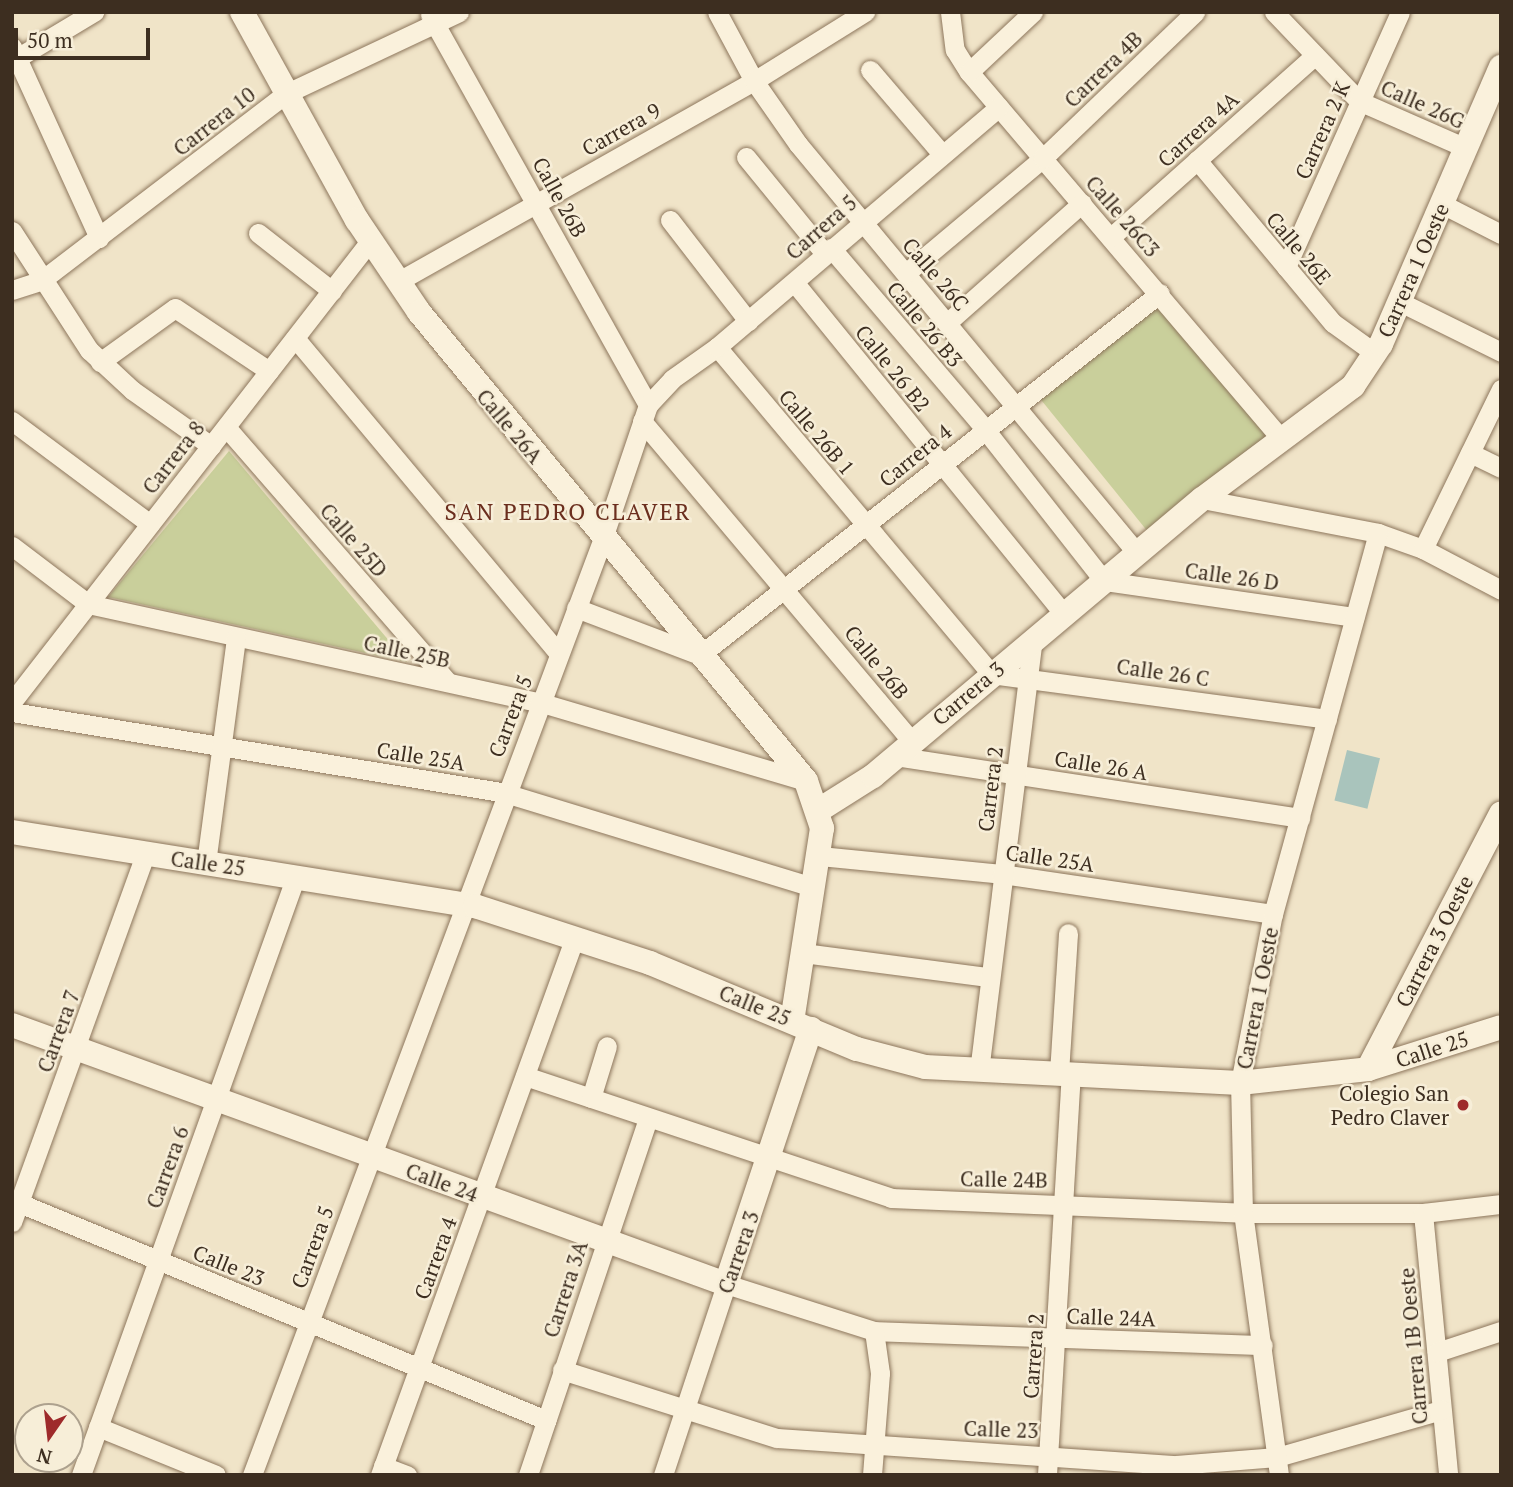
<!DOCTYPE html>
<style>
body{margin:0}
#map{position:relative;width:1513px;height:1487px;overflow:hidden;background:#f0e4c8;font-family:"PT Serif",serif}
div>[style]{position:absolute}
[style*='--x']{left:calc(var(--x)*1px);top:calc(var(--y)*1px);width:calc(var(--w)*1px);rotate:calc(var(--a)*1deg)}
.green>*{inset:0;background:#c9cf9b;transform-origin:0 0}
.water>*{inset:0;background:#a9c4bc;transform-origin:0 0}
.roads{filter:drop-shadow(0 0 2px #8d765c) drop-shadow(0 0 2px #8d765c)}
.minor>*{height:19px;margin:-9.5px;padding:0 9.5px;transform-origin:9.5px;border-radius:9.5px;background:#faf1dc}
.tertiary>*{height:24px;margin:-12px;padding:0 12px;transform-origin:12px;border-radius:12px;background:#faf1dc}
.dots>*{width:19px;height:19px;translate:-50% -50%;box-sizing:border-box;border:4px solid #f7eed8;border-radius:50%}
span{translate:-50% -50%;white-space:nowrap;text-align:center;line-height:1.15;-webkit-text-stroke:5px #f7eed8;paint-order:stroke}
.street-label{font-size:21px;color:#3d2e20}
.poi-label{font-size:21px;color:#3d2e20}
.right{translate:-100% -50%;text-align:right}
.neighbourhood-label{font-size:23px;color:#6b2e1e;letter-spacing:2px}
.frame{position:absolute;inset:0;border:14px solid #3d2e20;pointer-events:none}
.north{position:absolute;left:14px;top:1403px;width:70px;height:70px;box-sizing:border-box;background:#f7eed8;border:2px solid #ada18e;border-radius:50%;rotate:194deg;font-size:19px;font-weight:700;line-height:28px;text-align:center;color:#3d2e20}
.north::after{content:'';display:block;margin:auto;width:24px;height:32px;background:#9e2a2b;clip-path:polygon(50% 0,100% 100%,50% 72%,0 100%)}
.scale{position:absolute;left:14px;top:28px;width:136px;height:32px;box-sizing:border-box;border:4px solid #3d2e20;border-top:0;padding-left:9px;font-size:21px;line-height:24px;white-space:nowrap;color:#3d2e20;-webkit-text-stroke:5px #f7eed8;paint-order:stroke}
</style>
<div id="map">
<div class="green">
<i style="left:1161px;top:300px;width:174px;height:156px;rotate:51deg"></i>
<i style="clip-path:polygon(229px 451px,407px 662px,108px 597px)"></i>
</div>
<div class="water">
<i style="left:1347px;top:750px;width:34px;height:52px;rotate:14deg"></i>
</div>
<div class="roads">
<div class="minor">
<i style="--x:717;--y:12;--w:78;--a:61.8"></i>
<i style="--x:754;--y:81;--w:77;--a:55.1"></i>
<i style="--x:798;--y:144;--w:531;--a:50.35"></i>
<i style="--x:950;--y:12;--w:38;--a:83"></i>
<i style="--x:955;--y:50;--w:26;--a:58"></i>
<i style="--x:969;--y:72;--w:483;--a:49.6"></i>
<i style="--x:1274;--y:12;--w:123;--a:46.3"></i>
<i style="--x:1359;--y:101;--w:117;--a:23.7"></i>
<i style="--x:430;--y:15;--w:447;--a:60.8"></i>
<i style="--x:12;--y:47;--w:210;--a:65.5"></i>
<i style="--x:12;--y:61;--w:96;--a:-30.9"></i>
<i style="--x:870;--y:70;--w:111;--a:49.4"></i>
<i style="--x:969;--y:72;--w:88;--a:-43.2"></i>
<i style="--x:746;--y:157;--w:125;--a:50.8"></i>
<i style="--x:1197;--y:160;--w:212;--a:50.2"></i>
<i style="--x:1333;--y:323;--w:53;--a:35.8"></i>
<i style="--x:1442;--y:204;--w:66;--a:27"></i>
<i style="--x:670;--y:220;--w:128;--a:52.3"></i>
<i style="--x:12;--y:231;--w:142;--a:57.1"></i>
<i style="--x:89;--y:350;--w:59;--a:42.9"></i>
<i style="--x:132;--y:390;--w:97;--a:35.3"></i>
<i style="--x:258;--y:233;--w:94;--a:38.1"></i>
<i style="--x:1111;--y:237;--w:273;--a:-41.7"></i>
<i style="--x:831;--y:248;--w:236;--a:49.6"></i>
<i style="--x:984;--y:428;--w:194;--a:51.9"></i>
<i style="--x:1104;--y:581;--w:253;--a:8.2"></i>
<i style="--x:1286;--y:267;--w:279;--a:-65.9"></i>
<i style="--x:906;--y:273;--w:179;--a:-40"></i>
<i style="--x:1043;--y:158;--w:211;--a:-43.8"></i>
<i style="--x:397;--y:282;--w:410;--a:-29.4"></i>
<i style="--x:754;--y:81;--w:131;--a:-31.9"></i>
<i style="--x:794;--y:282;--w:427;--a:50.9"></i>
<i style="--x:12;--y:290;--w:32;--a:-18"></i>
<i style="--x:42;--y:280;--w:308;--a:-37.4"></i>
<i style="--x:287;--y:93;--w:190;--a:-25.2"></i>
<i style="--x:1400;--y:302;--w:113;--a:26.3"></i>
<i style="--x:948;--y:322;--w:179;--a:-41.6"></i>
<i style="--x:295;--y:338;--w:410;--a:50.1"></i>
<i style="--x:717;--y:347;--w:427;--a:50"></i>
<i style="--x:991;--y:674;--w:339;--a:7.6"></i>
<i style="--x:100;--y:362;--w:92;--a:-35.8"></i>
<i style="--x:175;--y:308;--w:113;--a:33.8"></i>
<i style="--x:12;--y:421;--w:172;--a:36.7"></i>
<i style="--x:642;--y:421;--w:419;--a:49.9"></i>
<i style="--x:226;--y:427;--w:338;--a:49"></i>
<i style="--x:1470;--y:453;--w:34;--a:26"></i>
<i style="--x:1202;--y:499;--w:179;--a:10.9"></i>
<i style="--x:1378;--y:533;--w:48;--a:19.6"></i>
<i style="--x:1423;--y:549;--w:88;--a:27.7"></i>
<i style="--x:12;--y:546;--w:96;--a:37.3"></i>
<i style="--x:88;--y:604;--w:462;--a:12.3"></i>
<i style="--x:539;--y:702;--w:278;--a:16.5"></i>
<i style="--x:1423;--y:549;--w:178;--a:-64"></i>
<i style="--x:576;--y:608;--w:133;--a:20.8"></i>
<i style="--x:700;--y:655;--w:585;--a:-38.2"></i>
<i style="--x:12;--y:702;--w:584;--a:-52.17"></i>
<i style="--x:12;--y:712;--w:500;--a:9.3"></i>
<i style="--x:505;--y:793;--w:322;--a:17"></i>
<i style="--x:895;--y:756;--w:410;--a:8.7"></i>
<i style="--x:819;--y:856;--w:184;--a:5.6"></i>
<i style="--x:1002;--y:874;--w:274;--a:8.4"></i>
<i style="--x:206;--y:863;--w:227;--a:-82.4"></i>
<i style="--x:803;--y:953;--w:187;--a:7.4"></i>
<i style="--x:979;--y:1071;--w:435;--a:-82.9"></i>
<i style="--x:1059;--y:1073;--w:140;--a:-86.3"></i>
<i style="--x:525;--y:1076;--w:386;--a:18.4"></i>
<i style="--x:891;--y:1198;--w:352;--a:2.4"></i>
<i style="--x:1243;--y:1213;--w:180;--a:0"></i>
<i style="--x:1423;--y:1213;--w:79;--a:-6.6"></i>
<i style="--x:591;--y:1098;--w:54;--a:-72.9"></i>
<i style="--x:12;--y:1200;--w:578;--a:22.39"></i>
<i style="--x:1423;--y:1213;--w:263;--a:84.5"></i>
<i style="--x:12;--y:1222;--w:391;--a:-70.1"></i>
<i style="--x:1437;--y:1352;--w:67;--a:-18.2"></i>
<i style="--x:562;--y:1370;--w:225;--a:17.6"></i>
<i style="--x:777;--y:1438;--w:400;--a:3.9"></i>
<i style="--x:1176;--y:1465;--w:101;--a:-4.5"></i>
<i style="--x:1277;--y:1457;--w:171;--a:-16"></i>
<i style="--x:98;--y:1427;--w:127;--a:22.1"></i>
<i style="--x:383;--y:1466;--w:26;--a:21"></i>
<i style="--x:81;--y:1475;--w:636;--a:-70.26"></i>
<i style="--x:252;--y:1475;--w:1001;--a:-69.46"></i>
<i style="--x:603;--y:538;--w:140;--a:-71.3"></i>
<i style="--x:648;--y:405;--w:35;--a:-47"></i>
<i style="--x:672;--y:379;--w:55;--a:-35.4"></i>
<i style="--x:717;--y:347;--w:370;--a:-40.4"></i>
<i style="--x:380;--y:1475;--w:572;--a:-70.08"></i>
<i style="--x:528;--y:1475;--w:377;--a:-71.4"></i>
<i style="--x:663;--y:1475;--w:201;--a:-71.7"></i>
<i style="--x:726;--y:1284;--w:155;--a:17.6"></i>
<i style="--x:874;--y:1331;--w:389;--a:2.1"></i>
<i style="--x:872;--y:1475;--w:102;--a:-85.5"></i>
<i style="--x:880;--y:1373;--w:42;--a:-98.1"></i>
<i style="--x:1047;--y:1475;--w:403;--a:-86.6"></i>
<i style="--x:1279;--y:1475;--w:264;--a:-97.8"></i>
<i style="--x:1243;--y:1213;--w:130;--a:-91.3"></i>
<i style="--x:1240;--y:1083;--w:172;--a:-79"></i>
<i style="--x:1273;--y:914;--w:395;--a:-74.6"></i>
</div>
<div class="tertiary">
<i style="--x:242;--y:12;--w:238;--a:61.1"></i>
<i style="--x:357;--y:220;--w:111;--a:56"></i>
<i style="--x:419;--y:312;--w:608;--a:50.47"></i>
<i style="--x:806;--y:781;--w:50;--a:71.2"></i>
<i style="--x:822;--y:828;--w:195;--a:98.8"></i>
<i style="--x:819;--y:810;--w:64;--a:-32.2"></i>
<i style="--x:873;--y:776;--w:430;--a:-40.1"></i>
<i style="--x:1202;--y:499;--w:189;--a:-36.8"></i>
<i style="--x:1353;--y:386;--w:50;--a:-56.3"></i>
<i style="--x:1381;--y:344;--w:302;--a:-66.6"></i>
<i style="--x:12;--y:832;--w:469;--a:9.1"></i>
<i style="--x:475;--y:906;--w:184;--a:18"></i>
<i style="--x:650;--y:963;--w:224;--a:22.6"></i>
<i style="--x:857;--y:1049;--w:70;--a:14.8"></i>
<i style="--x:925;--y:1067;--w:315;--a:2.9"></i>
<i style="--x:1240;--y:1083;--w:129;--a:-6.2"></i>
<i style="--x:1368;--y:1069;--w:139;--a:-17.5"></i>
<i style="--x:12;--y:1025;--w:760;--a:19.94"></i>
<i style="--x:726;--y:1284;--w:269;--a:-71.6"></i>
<i style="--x:1368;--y:1069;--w:288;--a:-62.5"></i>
</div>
</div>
<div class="dots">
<i style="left:1463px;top:1105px;background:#9e2a2b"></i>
</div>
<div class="street-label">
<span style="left:1103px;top:69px;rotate:-44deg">Carrera 4B</span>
<span style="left:1423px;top:104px;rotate:24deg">Calle 26G</span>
<span style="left:214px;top:121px;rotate:-38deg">Carrera 10</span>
<span style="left:621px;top:129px;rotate:-29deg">Carrera 9</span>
<span style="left:1198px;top:129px;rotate:-42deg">Carrera 4A</span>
<span style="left:1322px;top:130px;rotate:-66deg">Carrera 2 K</span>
<span style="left:560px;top:197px;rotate:61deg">Calle 26B</span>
<span style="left:1123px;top:216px;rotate:49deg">Calle 26C3</span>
<span style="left:821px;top:227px;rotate:-41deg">Carrera 5</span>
<span style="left:1299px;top:248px;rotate:50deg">Calle 26E</span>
<span style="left:1413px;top:270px;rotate:-66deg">Carrera 1 Oeste</span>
<span style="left:936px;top:274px;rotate:49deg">Calle 26C</span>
<span style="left:925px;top:324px;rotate:50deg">Calle 26 B3</span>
<span style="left:893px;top:368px;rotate:51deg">Calle 26 B2</span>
<span style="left:510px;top:426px;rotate:50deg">Calle 26A</span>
<span style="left:817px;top:432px;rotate:50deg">Calle 26B 1</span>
<span style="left:915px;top:455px;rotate:-39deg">Carrera 4</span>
<span style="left:173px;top:457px;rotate:-52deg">Carrera 8</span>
<span style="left:354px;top:540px;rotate:49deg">Calle 25D</span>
<span style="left:1232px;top:576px;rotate:8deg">Calle 26 D</span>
<span style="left:407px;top:651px;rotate:12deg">Calle 25B</span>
<span style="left:877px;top:662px;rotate:51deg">Calle 26B</span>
<span style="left:1163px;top:672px;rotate:8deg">Calle 26 C</span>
<span style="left:968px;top:693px;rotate:-40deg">Carrera 3</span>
<span style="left:510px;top:716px;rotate:-69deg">Carrera 5</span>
<span style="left:421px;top:756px;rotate:9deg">Calle 25A</span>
<span style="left:1101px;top:765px;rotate:9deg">Calle 26 A</span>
<span style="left:990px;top:789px;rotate:-83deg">Carrera 2</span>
<span style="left:1050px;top:858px;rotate:8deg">Calle 25A</span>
<span style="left:208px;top:863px;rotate:8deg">Calle 25</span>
<span style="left:1434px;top:941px;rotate:-63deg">Carrera 3 Oeste</span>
<span style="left:1257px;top:998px;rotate:-79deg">Carrera 1 Oeste</span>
<span style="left:755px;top:1005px;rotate:22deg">Calle 25</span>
<span style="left:58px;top:1031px;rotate:-70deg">Carrera 7</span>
<span style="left:1432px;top:1049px;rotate:-18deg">Calle 25</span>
<span style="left:167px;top:1167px;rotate:-70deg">Carrera 6</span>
<span style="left:1004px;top:1179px;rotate:1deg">Calle 24B</span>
<span style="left:442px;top:1182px;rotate:20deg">Calle 24</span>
<span style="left:312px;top:1247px;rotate:-70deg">Carrera 5</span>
<span style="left:738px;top:1252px;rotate:-71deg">Carrera 3</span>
<span style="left:435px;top:1258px;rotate:-70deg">Carrera 4</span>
<span style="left:229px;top:1265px;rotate:22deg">Calle 23</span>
<span style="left:565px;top:1289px;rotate:-72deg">Carrera 3A</span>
<span style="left:1111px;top:1317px;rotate:2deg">Calle 24A</span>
<span style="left:1413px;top:1346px;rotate:-95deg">Carrera 1B Oeste</span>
<span style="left:1033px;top:1356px;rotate:-86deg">Carrera 2</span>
<span style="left:1001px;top:1429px;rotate:2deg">Calle 23</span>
</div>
<div class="poi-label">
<span class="right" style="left:1449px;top:1105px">Colegio San<br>Pedro Claver</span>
</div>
<div class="neighbourhood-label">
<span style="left:568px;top:512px">SAN PEDRO CLAVER</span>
</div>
<div class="frame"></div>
<div class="north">N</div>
<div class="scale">50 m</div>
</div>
